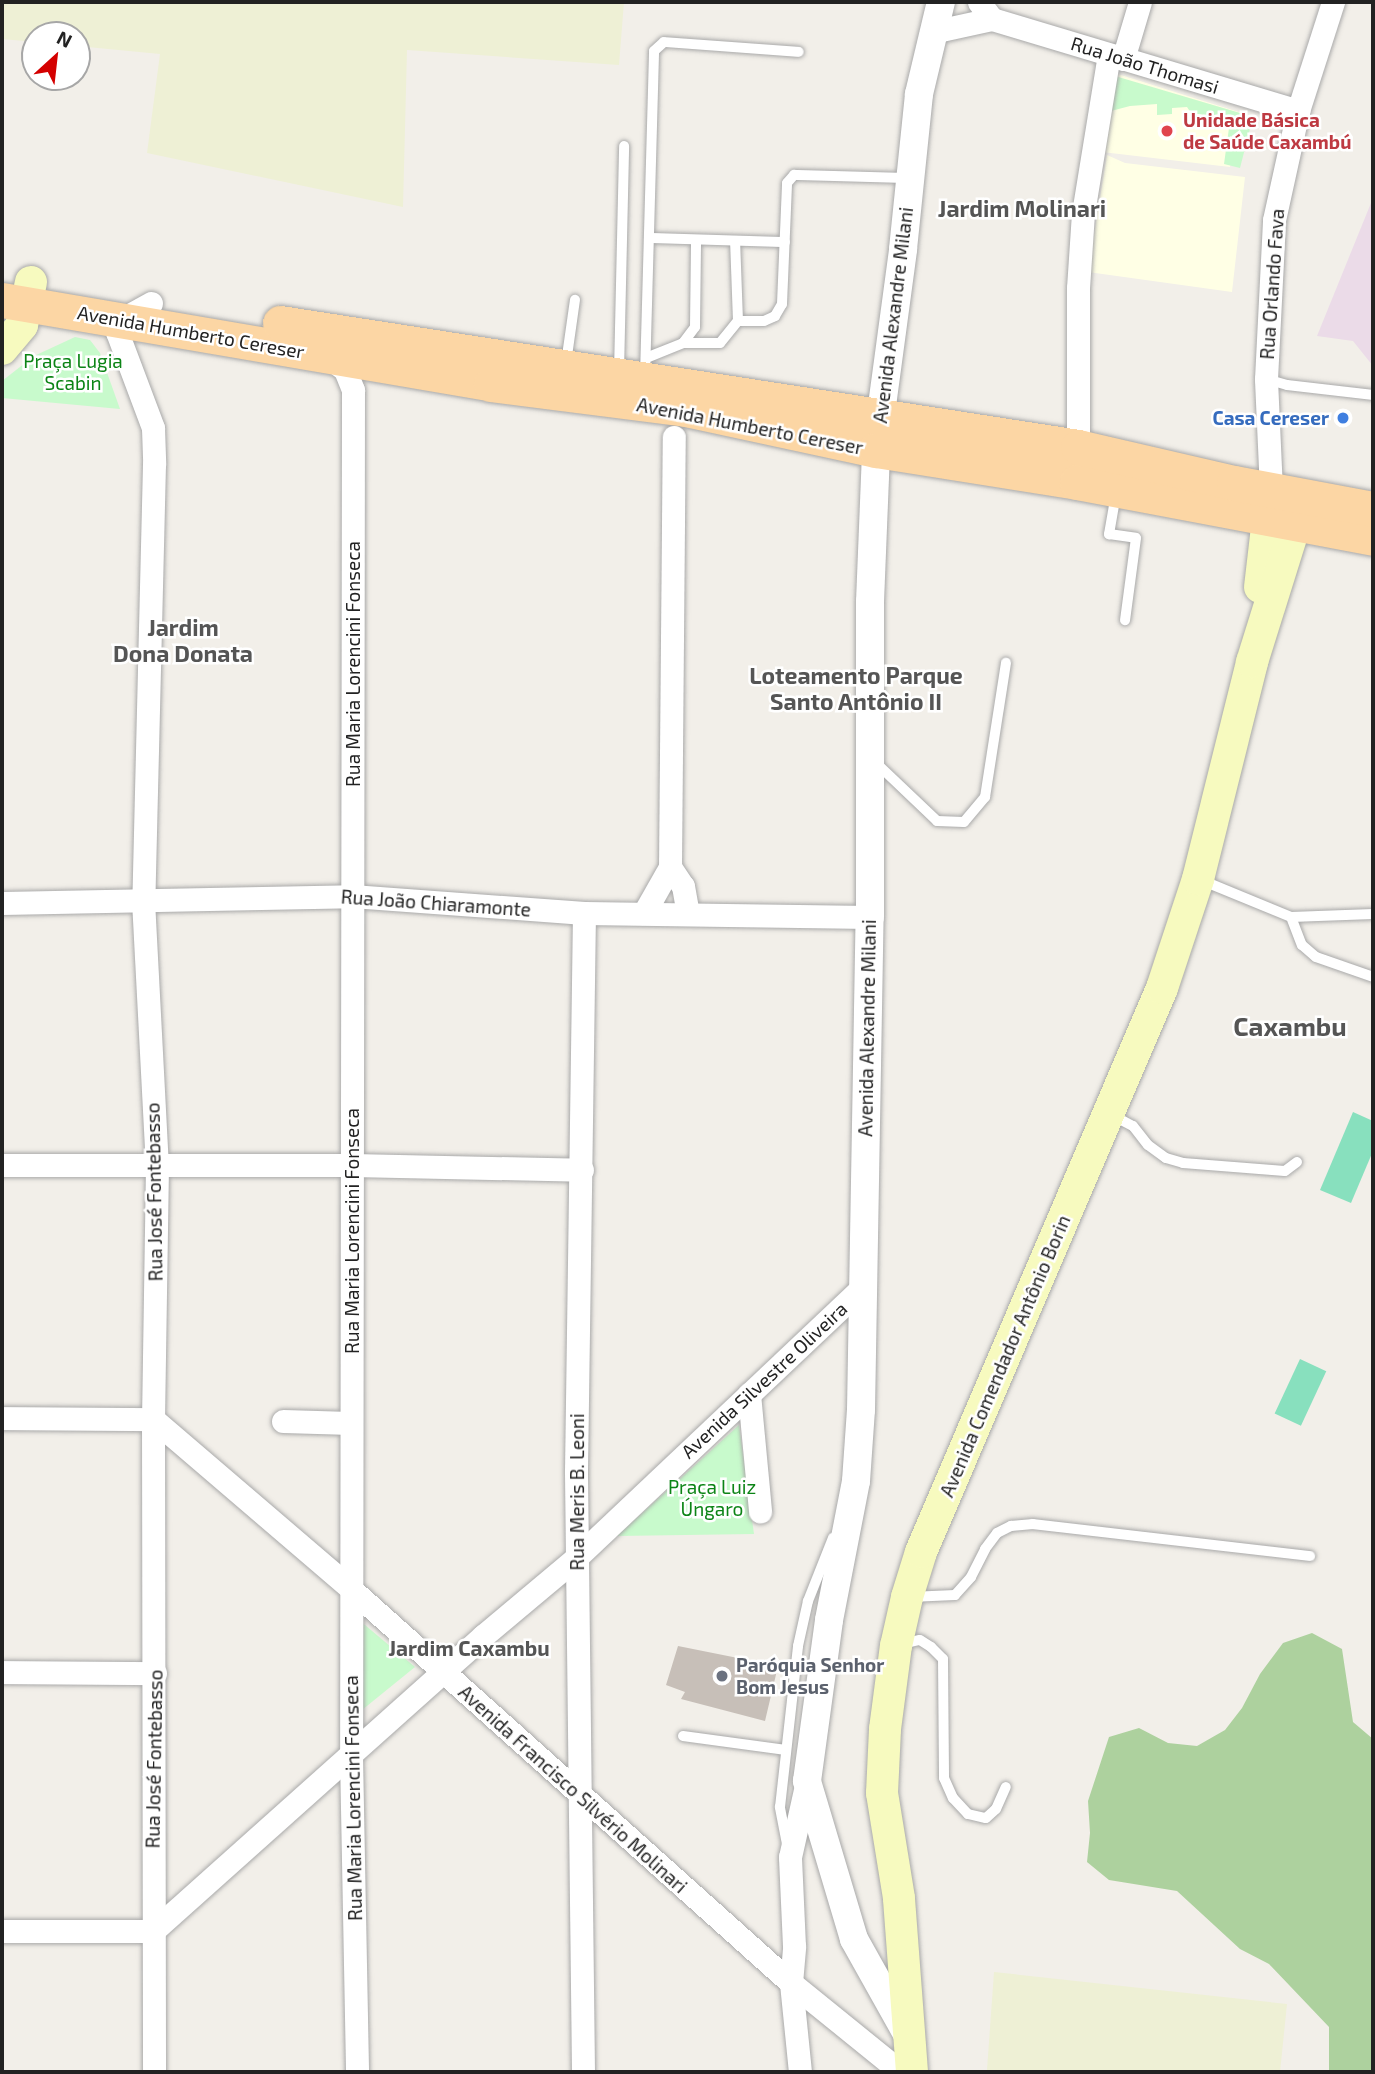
<!DOCTYPE html>
<meta charset="utf-8">
<style>
body{margin:0}
#map{position:relative;width:1375px;height:2074px;overflow:hidden;background:#f2efe9;font-family:"Exo 2",sans-serif}
div>[style]{position:absolute}
[style*='--x']{left:calc(var(--x)*1px);top:calc(var(--y)*1px);width:calc(var(--w)*1px);rotate:calc(var(--a)*1deg)}
.industrial>*{inset:0;background:#ebdbe8}
.education>*{inset:0;background:#ffffe5}
.farmland>*{inset:0;background:#eef0d5}
.forest>*{inset:0;background:#add19e}
.park>*{inset:0;background:#c8facc}
.pitch>*{inset:0;background:#88e0be;transform-origin:0 0}
.building>*{inset:0;background:#c7bfb8}
.roads{filter:drop-shadow(0 0 2px #a9a9a9) drop-shadow(0 0 2px #a9a9a9)}
.service>*{height:10px;margin:-5px;padding:0 5px;transform-origin:5px;border-radius:5px;background:#fff}
.minor>*{height:23px;margin:-11.5px;padding:0 11.5px;transform-origin:11.5px;border-radius:11.5px;background:#fff}
.tertiary>*{height:28px;margin:-14px;padding:0 14px;transform-origin:14px;border-radius:14px;background:#fff}
.secondary>*{height:32px;margin:-16px;padding:0 16px;transform-origin:16px;border-radius:16px;background:#f7fabf}
.primary>*{height:35px;margin:-17.5px;padding:0 17.5px;transform-origin:17.5px;border-radius:17.5px;background:#fcd6a4}
.dots>*{width:19px;height:19px;translate:-50% -50%;box-sizing:border-box;border:4px solid #fff;border-radius:50%}
span{translate:-50% -50%;white-space:nowrap;text-align:center;line-height:1.15;-webkit-text-stroke:5px #fff;paint-order:stroke}
.street-label{font-size:19px;color:#222}
.health-label{font-size:19px;color:#be3a42;font-weight:700}
.left{translate:0 -50%;text-align:left}
.park-label{font-size:19px;color:#0c8416}
.shop-label{font-size:19px;color:#366cbe;font-weight:700}
.right{translate:-100% -50%;text-align:right}
.worship-label{font-size:19px;color:#5b616d;font-weight:700}
.neighbourhood-label{font-size:21px;color:#555;font-weight:700}
.quarter-label{font-size:23px;color:#555;font-weight:700}
.district-label{font-size:26px;color:#555;font-weight:700}
.frame{position:absolute;inset:0;border:4px solid #222;pointer-events:none}
.north{position:absolute;left:21px;top:21px;width:70px;height:70px;box-sizing:border-box;background:#fff;border:2px solid #a7a7a7;border-radius:50%;rotate:27deg;font-size:19px;font-weight:700;line-height:28px;text-align:center;color:#222}
.north::after{content:'';display:block;margin:auto;width:24px;height:32px;background:#d40000;clip-path:polygon(50% 0,100% 100%,50% 72%,0 100%)}
</style>
<div id="map">
<div class="industrial">
<i style="clip-path:polygon(1373px 198px,1373px 366px,1353px 341px,1317px 336px)"></i>
</div>
<div class="education">
<i style="clip-path:polygon(1105px 70px,1242px 113px,1230px 167px,1102px 152px)"></i>
<i style="clip-path:polygon(1107px 155px,1125px 163px,1245px 177px,1232px 292px,1088px 272px)"></i>
</div>
<div class="farmland">
<i style="clip-path:polygon(2px 2px,624px 2px,619px 65px,407px 50px,403px 207px,147px 153px,160px 54px,77px 46px,77px 35px,35px 35px,35px 42px,2px 39px)"></i>
<i style="clip-path:polygon(994px 1972px,1287px 2004px,1280px 2072px,987px 2070px)"></i>
</div>
<div class="forest">
<i style="clip-path:polygon(1312px 1633px,1342px 1649px,1353px 1722px,1373px 1739px,1373px 2072px,1329px 2072px,1329px 2027px,1269px 1964px,1240px 1949px,1177px 1891px,1109px 1880px,1087px 1862px,1090px 1833px,1088px 1801px,1109px 1737px,1139px 1728px,1168px 1743px,1197px 1746px,1225px 1730px,1242px 1708px,1260px 1674px,1283px 1643px)"></i>
</div>
<div class="park">
<i style="clip-path:polygon(1115px 76px,1240px 113px,1251px 125px,1240px 168px,1224px 164px,1229px 128px,1203px 125px,1204px 115px,1191px 113px,1187px 107px,1172px 108px,1172px 114px,1157px 115px,1157px 104px,1130px 106px,1111px 111px)"></i>
<i style="clip-path:polygon(75px 337px,90px 340px,100px 353px,120px 409px,2px 398px,2px 381px,34px 356px)"></i>
<i style="clip-path:polygon(739px 1425px,754px 1534px,617px 1536px)"></i>
<i style="clip-path:polygon(359px 1620px,415px 1667px,362px 1710px)"></i>
</div>
<div class="pitch">
<i style="clip-path:polygon(1353px 1112px,1373px 1121px,1373px 1151px,1351px 1203px,1320px 1190px)"></i>
<i style="left:1300px;top:1359px;width:29px;height:60px;rotate:25deg"></i>
</div>
<div class="building">
<i style="clip-path:polygon(678px 1646px,778px 1666px,765px 1721px,681px 1699px,685px 1692px,666px 1685px)"></i>
</div>
<div class="roads">
<div class="service">
<i style="--x:649;--y:238;--w:136;--a:1.7"></i>
<i style="--x:738;--y:321;--w:26;--a:0"></i>
<i style="--x:764;--y:321;--w:12;--a:-24"></i>
<i style="--x:775;--y:316;--w:14;--a:-60"></i>
<i style="--x:782;--y:304;--w:121;--a:-87.6"></i>
<i style="--x:787;--y:183;--w:11;--a:-49"></i>
<i style="--x:794;--y:175;--w:116;--a:1.5"></i>
<i style="--x:683;--y:343;--w:37;--a:0"></i>
<i style="--x:720;--y:343;--w:28;--a:-51"></i>
<i style="--x:738;--y:321;--w:80;--a:-92.1"></i>
<i style="--x:646;--y:358;--w:40;--a:-22"></i>
<i style="--x:683;--y:343;--w:20;--a:-53"></i>
<i style="--x:695;--y:327;--w:86;--a:-89.3"></i>
<i style="--x:566;--y:363;--w:64;--a:-81.9"></i>
<i style="--x:619;--y:372;--w:226;--a:-88.7"></i>
<i style="--x:645;--y:376;--w:325;--a:-88.4"></i>
<i style="--x:654;--y:51;--w:13;--a:-42"></i>
<i style="--x:664;--y:42;--w:135;--a:4.2"></i>
<i style="--x:1266;--y:379;--w:22;--a:16"></i>
<i style="--x:1287;--y:385;--w:87;--a:6.6"></i>
<i style="--x:1116;--y:494;--w:41;--a:99.9"></i>
<i style="--x:1109;--y:534;--w:27;--a:8"></i>
<i style="--x:1136;--y:538;--w:83;--a:97.6"></i>
<i style="--x:873;--y:760;--w:88;--a:43.6"></i>
<i style="--x:937;--y:821;--w:27;--a:2"></i>
<i style="--x:964;--y:822;--w:33;--a:-50"></i>
<i style="--x:985;--y:797;--w:136;--a:-81.1"></i>
<i style="--x:1201;--y:880;--w:97;--a:22.3"></i>
<i style="--x:1291;--y:917;--w:82;--a:-2.1"></i>
<i style="--x:1291;--y:917;--w:30;--a:69"></i>
<i style="--x:1302;--y:945;--w:18;--a:41"></i>
<i style="--x:1316;--y:957;--w:60;--a:19.3"></i>
<i style="--x:1110;--y:1114;--w:26;--a:28"></i>
<i style="--x:1133;--y:1126;--w:24;--a:52"></i>
<i style="--x:1148;--y:1145;--w:22;--a:36"></i>
<i style="--x:1166;--y:1158;--w:18;--a:16"></i>
<i style="--x:1183;--y:1163;--w:102;--a:4.5"></i>
<i style="--x:1285;--y:1171;--w:15;--a:-37"></i>
<i style="--x:910;--y:1597;--w:45;--a:-2.5"></i>
<i style="--x:955;--y:1595;--w:24;--a:-48"></i>
<i style="--x:971;--y:1577;--w:31;--a:-63"></i>
<i style="--x:985;--y:1549;--w:20;--a:-53"></i>
<i style="--x:997;--y:1533;--w:16;--a:-27"></i>
<i style="--x:1011;--y:1526;--w:22;--a:-5"></i>
<i style="--x:1033;--y:1524;--w:279;--a:6.6"></i>
<i style="--x:902;--y:1644;--w:18;--a:-13"></i>
<i style="--x:920;--y:1640;--w:13;--a:32"></i>
<i style="--x:931;--y:1647;--w:17;--a:45"></i>
<i style="--x:943;--y:1659;--w:119;--a:89.5"></i>
<i style="--x:944;--y:1778;--w:22;--a:66"></i>
<i style="--x:953;--y:1798;--w:22;--a:47"></i>
<i style="--x:968;--y:1814;--w:18;--a:13"></i>
<i style="--x:986;--y:1818;--w:13;--a:-42"></i>
<i style="--x:996;--y:1809;--w:24;--a:-66"></i>
<i style="--x:683;--y:1736;--w:104;--a:7.7"></i>
<i style="--x:787;--y:1844;--w:38;--a:-101"></i>
<i style="--x:780;--y:1807;--w:162;--a:-83.6"></i>
<i style="--x:798;--y:1646;--w:46;--a:-77.5"></i>
<i style="--x:808;--y:1601;--w:68;--a:-68.4"></i>
</div>
<div class="minor">
<i style="--x:979;--y:2;--w:21;--a:53"></i>
<i style="--x:932;--y:32;--w:61;--a:-12.2"></i>
<i style="--x:992;--y:19;--w:320;--a:16.7"></i>
<i style="--x:1123;--y:59;--w:59;--a:-73.4"></i>
<i style="--x:151;--y:303;--w:33;--a:151"></i>
<i style="--x:122;--y:319;--w:14;--a:111"></i>
<i style="--x:117;--y:332;--w:103;--a:69.4"></i>
<i style="--x:153;--y:428;--w:36;--a:88"></i>
<i style="--x:154;--y:464;--w:436;--a:91.4"></i>
<i style="--x:143;--y:900;--w:266;--a:87"></i>
<i style="--x:157;--y:1166;--w:253;--a:90.9"></i>
<i style="--x:153;--y:1419;--w:653;--a:89.91"></i>
<i style="--x:328;--y:357;--w:21;--a:37"></i>
<i style="--x:345;--y:370;--w:22;--a:68"></i>
<i style="--x:353;--y:390;--w:1366;--a:90.08"></i>
<i style="--x:351;--y:1756;--w:316;--a:88.9"></i>
<i style="--x:1078;--y:459;--w:171;--a:-90"></i>
<i style="--x:1078;--y:288;--w:75;--a:-86.2"></i>
<i style="--x:1083;--y:213;--w:160;--a:-80.7"></i>
<i style="--x:1271;--y:490;--w:111;--a:-92.6"></i>
<i style="--x:1266;--y:379;--w:159;--a:-87.1"></i>
<i style="--x:1274;--y:220;--w:112;--a:-77.6"></i>
<i style="--x:1298;--y:111;--w:114;--a:-72.2"></i>
<i style="--x:670;--y:867;--w:23;--a:56"></i>
<i style="--x:683;--y:886;--w:27;--a:80"></i>
<i style="--x:2;--y:903;--w:350;--a:-1.1"></i>
<i style="--x:352;--y:896;--w:233;--a:4.2"></i>
<i style="--x:584;--y:913;--w:286;--a:0.8"></i>
<i style="--x:644;--y:913;--w:53;--a:-60.5"></i>
<i style="--x:670;--y:867;--w:430;--a:-89.5"></i>
<i style="--x:2;--y:1165;--w:350;--a:0"></i>
<i style="--x:352;--y:1165;--w:230;--a:1.2"></i>
<i style="--x:749;--y:1394;--w:118;--a:84.6"></i>
<i style="--x:2;--y:1418;--w:151;--a:0.4"></i>
<i style="--x:153;--y:1419;--w:261;--a:40.6"></i>
<i style="--x:351;--y:1589;--w:591;--a:41.84"></i>
<i style="--x:791;--y:1983;--w:141;--a:39"></i>
<i style="--x:283;--y:1421;--w:68;--a:1.7"></i>
<i style="--x:2;--y:1672;--w:153;--a:0.4"></i>
<i style="--x:2;--y:1931;--w:151;--a:0"></i>
<i style="--x:153;--y:1931;--w:443;--a:-41.8"></i>
<i style="--x:483;--y:1636;--w:121;--a:-40"></i>
<i style="--x:576;--y:1558;--w:393;--a:-43.4"></i>
<i style="--x:583;--y:2072;--w:601;--a:-90.67"></i>
<i style="--x:576;--y:1471;--w:558;--a:-89.18"></i>
<i style="--x:800;--y:2072;--w:89;--a:-95.8"></i>
<i style="--x:791;--y:1983;--w:37;--a:-85"></i>
<i style="--x:794;--y:1946;--w:89;--a:-92.6"></i>
<i style="--x:790;--y:1857;--w:78;--a:-77.4"></i>
</div>
<div class="tertiary">
<i style="--x:907;--y:2034;--w:109;--a:-119.2"></i>
<i style="--x:854;--y:1939;--w:165;--a:-106.6"></i>
<i style="--x:807;--y:1781;--w:162;--a:-82.2"></i>
<i style="--x:829;--y:1620;--w:142;--a:-79"></i>
<i style="--x:856;--y:1481;--w:71;--a:-86"></i>
<i style="--x:861;--y:1410;--w:493;--a:-89"></i>
<i style="--x:870;--y:917;--w:315;--a:-90"></i>
<i style="--x:870;--y:602;--w:152;--a:-87.7"></i>
<i style="--x:876;--y:450;--w:203;--a:-82.3"></i>
<i style="--x:903;--y:249;--w:156;--a:-84.1"></i>
<i style="--x:919;--y:94;--w:95;--a:-76.6"></i>
</div>
<div class="secondary">
<i style="--x:2;--y:349;--w:31;--a:-50"></i>
<i style="--x:22;--y:325;--w:44;--a:-78.2"></i>
<i style="--x:1260;--y:587;--w:95;--a:-83.3"></i>
<i style="--x:912;--y:2072;--w:174;--a:-94.3"></i>
<i style="--x:899;--y:1898;--w:106;--a:-99.2"></i>
<i style="--x:882;--y:1793;--w:64;--a:-87.3"></i>
<i style="--x:885;--y:1729;--w:84;--a:-82.5"></i>
<i style="--x:896;--y:1646;--w:50;--a:-77.3"></i>
<i style="--x:907;--y:1597;--w:47;--a:-72.7"></i>
<i style="--x:921;--y:1552;--w:613;--a:-66.86"></i>
<i style="--x:1162;--y:988;--w:115;--a:-71.7"></i>
<i style="--x:1198;--y:879;--w:224;--a:-76"></i>
<i style="--x:1252;--y:662;--w:144;--a:-72.6"></i>
</div>
<div class="primary">
<i style="--x:2;--y:300;--w:496;--a:9.7"></i>
<i style="--x:491;--y:384;--w:197;--a:7.3"></i>
<i style="--x:686;--y:409;--w:194;--a:12.2"></i>
<i style="--x:876;--y:450;--w:204;--a:9"></i>
<i style="--x:1077;--y:482;--w:301;--a:10.7"></i>
<i style="--x:280;--y:323;--w:808;--a:8.83"></i>
<i style="--x:1078;--y:447;--w:160;--a:13"></i>
<i style="--x:1234;--y:483;--w:141;--a:10.6"></i>
</div>
</div>
<div class="dots">
<i style="left:1167px;top:131px;background:#e0444e"></i>
<i style="left:1343px;top:418px;background:#3f7fe0"></i>
<i style="left:722px;top:1676px;background:#6b7280"></i>
</div>
<div class="street-label">
<span style="left:1145px;top:65px;rotate:17deg">Rua João Thomasi</span>
<span style="left:1272px;top:284px;rotate:-86deg">Rua Orlando Fava</span>
<span style="left:893px;top:315px;rotate:-83deg">Avenida Alexandre Milani</span>
<span style="left:191px;top:332px;rotate:10deg">Avenida Humberto Cereser</span>
<span style="left:750px;top:426px;rotate:11deg">Avenida Humberto Cereser</span>
<span style="left:353px;top:664px;rotate:-90deg">Rua Maria Lorencini Fonseca</span>
<span style="left:436px;top:903px;rotate:4deg">Rua João Chiaramonte</span>
<span style="left:867px;top:1028px;rotate:-89deg">Avenida Alexandre Milani</span>
<span style="left:154px;top:1192px;rotate:-91deg">Rua José Fontebasso</span>
<span style="left:352px;top:1231px;rotate:-90deg">Rua Maria Lorencini Fonseca</span>
<span style="left:1005px;top:1356px;rotate:-67deg">Avenida Comendador Antônio Borin</span>
<span style="left:764px;top:1380px;rotate:-43deg">Avenida Silvestre Oliveira</span>
<span style="left:577px;top:1492px;rotate:-90deg">Rua Meris B. Leoni</span>
<span style="left:154px;top:1759px;rotate:-89deg">Rua José Fontebasso</span>
<span style="left:573px;top:1789px;rotate:42deg">Avenida Francisco Silvério Molinari</span>
<span style="left:353px;top:1798px;rotate:-91deg">Rua Maria Lorencini Fonseca</span>
</div>
<div class="health-label">
<span class="left" style="left:1183px;top:131px">Unidade Básica<br>de Saúde Caxambú</span>
</div>
<div class="park-label">
<span style="left:73px;top:372px">Praça Lugia<br>Scabin</span>
<span style="left:712px;top:1498px">Praça Luiz<br>Úngaro</span>
</div>
<div class="shop-label">
<span class="right" style="left:1329px;top:418px">Casa Cereser</span>
</div>
<div class="worship-label">
<span class="left" style="left:736px;top:1676px">Paróquia Senhor<br>Bom Jesus</span>
</div>
<div class="neighbourhood-label">
<span style="left:469px;top:1648px">Jardim Caxambu</span>
</div>
<div class="quarter-label">
<span style="left:1022px;top:208px">Jardim Molinari</span>
<span style="left:183px;top:640px">Jardim<br>Dona Donata</span>
<span style="left:856px;top:688px">Loteamento Parque<br>Santo Antônio II</span>
</div>
<div class="district-label">
<span style="left:1290px;top:1026px">Caxambu</span>
</div>
<div class="frame"></div>
<div class="north">N</div>
</div>
